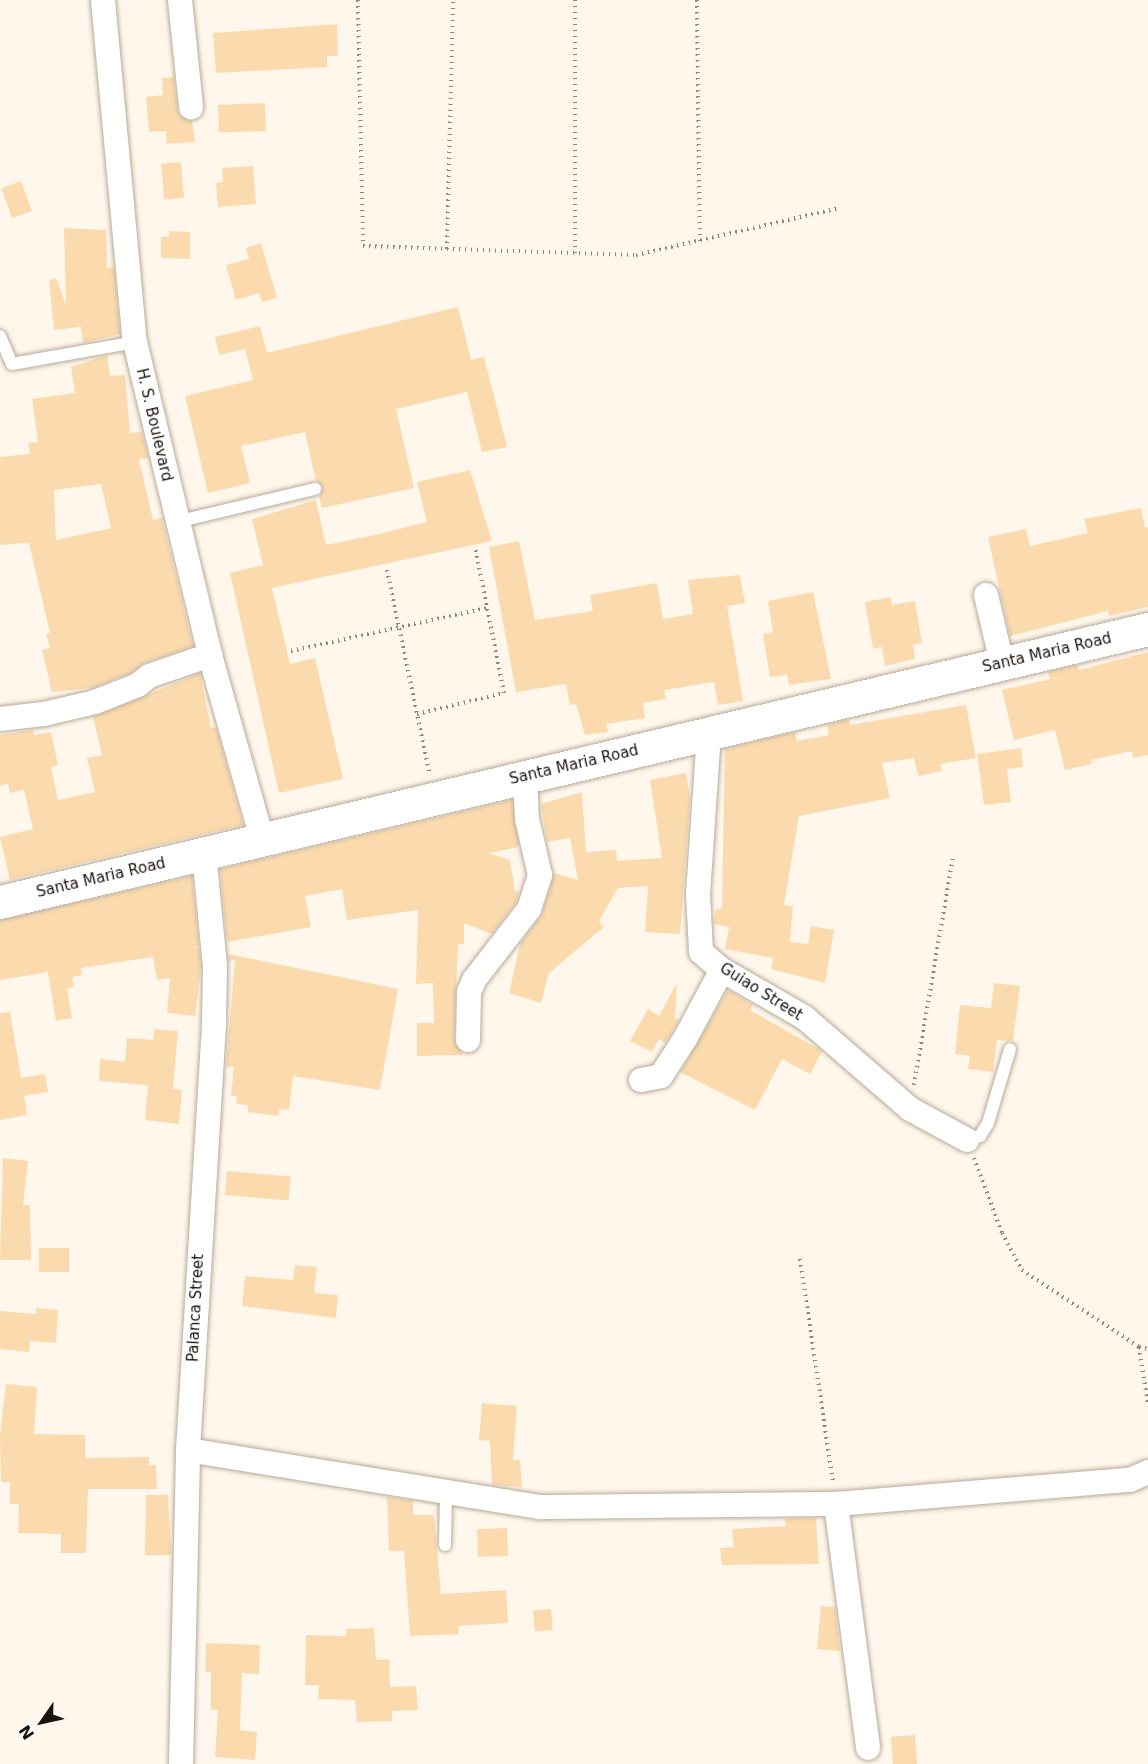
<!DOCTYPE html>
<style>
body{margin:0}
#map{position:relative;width:1148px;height:1764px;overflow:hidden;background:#fff7eb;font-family:"DejaVu Sans",sans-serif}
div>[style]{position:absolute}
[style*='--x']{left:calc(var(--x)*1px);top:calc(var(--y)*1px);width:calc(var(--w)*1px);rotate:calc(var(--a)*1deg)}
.building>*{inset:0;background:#fbdbad;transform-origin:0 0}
.path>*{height:4px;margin-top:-2px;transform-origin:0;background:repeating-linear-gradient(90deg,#8c867d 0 1.5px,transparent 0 6px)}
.roads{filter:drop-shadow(0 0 2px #b7aa99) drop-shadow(0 0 2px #b7aa99)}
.service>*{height:12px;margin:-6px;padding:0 6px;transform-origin:6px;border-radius:6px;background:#fff}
.minor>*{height:24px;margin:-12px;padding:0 12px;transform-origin:12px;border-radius:12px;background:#fff}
.secondary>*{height:33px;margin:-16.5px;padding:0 16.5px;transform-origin:16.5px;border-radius:16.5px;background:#fff}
span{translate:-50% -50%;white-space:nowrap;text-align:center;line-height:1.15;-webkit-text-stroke:4.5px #fff;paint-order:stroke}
.street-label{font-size:15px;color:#19150e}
.north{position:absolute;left:12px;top:1692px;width:60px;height:60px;-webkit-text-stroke:4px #fff;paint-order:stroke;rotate:236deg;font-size:16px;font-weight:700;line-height:24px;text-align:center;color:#19150e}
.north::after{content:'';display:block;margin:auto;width:21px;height:27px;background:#19150e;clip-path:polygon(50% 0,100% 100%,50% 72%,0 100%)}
</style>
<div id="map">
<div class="building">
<i style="clip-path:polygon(337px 24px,338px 56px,327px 56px,327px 67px,216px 73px,213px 33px)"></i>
<i style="clip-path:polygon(174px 77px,177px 109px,180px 116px,192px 121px,195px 142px,167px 144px,166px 131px,149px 132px,146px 97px,163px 95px,162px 78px)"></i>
<i style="left:265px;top:103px;width:28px;height:47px;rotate:88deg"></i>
<i style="left:181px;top:162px;width:36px;height:20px;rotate:85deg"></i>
<i style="clip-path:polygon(253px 166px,256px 204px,218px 207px,216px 183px,223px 182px,222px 168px)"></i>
<i style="left:21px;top:181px;width:32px;height:21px;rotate:70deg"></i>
<i style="clip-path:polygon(64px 228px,106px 230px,107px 268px,114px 267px,120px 334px,83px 343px,81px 327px,54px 330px,49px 280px,56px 278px,66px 305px)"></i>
<i style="clip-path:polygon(169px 231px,190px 232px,190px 259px,161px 258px,161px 237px,169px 237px)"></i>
<i style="clip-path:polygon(261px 243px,277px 298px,262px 302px,259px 293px,236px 300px,226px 265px,249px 259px,246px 248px)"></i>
<i style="clip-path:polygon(458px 307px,471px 360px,484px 357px,507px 447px,482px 452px,467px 392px,396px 409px,414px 488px,322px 508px,319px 496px,323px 488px,316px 481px,305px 432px,241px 446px,250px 483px,208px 493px,185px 396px,253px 380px,245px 349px,219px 355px,215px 337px,260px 326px,267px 353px)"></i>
<i style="clip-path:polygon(evenodd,107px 355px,110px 376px,125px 375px,130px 433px,142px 432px,148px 458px,139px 459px,153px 520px,162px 518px,193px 646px,144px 663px,131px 673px,91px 688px,52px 692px,42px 650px,50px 648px,46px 634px,50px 633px,29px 543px,0 545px,0 457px,30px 454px,28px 443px,38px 442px,32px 399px,75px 393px,71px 367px,107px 355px,101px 484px,111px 528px,56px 540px,54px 490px,101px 484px)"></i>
<i style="clip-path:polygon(470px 470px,492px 541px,272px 588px,290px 664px,315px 658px,343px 779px,279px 793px,230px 573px,263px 565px,252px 519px,316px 500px,326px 545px,375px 535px,427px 522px,417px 482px)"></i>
<i style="clip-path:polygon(1141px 508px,1145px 528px,1148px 527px,1148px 607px,1109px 616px,1108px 611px,1010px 636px,988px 537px,1026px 529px,1030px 546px,1088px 533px,1084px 519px)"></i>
<i style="clip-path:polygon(519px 541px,535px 620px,593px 611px,590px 595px,657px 583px,663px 619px,693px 614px,688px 580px,740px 575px,745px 603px,727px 606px,743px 701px,718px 705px,714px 682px,664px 690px,666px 699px,643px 703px,645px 718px,606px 724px,608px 732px,585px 735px,576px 704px,570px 705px,566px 684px,516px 692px,489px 547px)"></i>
<i style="clip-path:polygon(813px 592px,831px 679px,789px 685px,787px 675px,770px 677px,763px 634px,773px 632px,768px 601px)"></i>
<i style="clip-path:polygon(891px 597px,892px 605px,915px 601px,922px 643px,913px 645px,915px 659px,885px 666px,882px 647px,873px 649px,865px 602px)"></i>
<i style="clip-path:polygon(1148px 652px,1148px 755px,1133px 758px,1132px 751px,1091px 760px,1092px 764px,1065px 770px,1055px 730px,1014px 740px,1002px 690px,1050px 679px,1048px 672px,1077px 665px,1079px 670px)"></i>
<i style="clip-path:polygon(200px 673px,211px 728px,216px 727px,243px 825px,10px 880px,0 837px,33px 829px,24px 790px,10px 793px,8px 784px,0 786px,0 735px,33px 730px,34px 735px,51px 732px,58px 765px,51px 767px,58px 800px,95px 792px,87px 758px,102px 755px,93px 717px)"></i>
<i style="clip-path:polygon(966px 705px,976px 758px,940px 764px,942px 771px,918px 776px,914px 758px,882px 763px,890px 798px,799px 816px,784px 905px,793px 906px,790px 942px,808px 944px,811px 926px,834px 930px,825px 983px,771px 969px,773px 958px,725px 949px,729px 927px,714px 924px,716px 909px,722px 908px,725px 749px,795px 732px,797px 741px,829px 735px,827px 725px,849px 719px,850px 725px)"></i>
<i style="clip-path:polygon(1021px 748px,1023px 767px,1007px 769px,1011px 802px,984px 805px,977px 754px)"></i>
<i style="clip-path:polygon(686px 773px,690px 798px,680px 934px,645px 932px,648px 886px,618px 888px,599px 921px,604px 927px,549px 973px,541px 1003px,509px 993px,520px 944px,542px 914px,554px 873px,578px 880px,570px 838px,547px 842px,541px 804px,582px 792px,586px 852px,616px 850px,617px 861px,662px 858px,650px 780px)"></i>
<i style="clip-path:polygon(512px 800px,519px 847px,488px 853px,510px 860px,515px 891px,519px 892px,516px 902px,492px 934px,464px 923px,464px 944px,458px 944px,454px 1040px,463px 1055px,417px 1056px,417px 1023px,434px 1023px,433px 983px,416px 984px,418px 910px,347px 920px,342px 889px,305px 896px,311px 927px,227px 942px,220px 869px)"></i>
<i style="clip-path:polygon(192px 876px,199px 946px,194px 947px,199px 948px,201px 966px,195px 1016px,167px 1013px,170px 978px,157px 980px,153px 957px,81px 968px,82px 975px,72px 977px,74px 987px,67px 988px,72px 1018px,56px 1021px,48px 972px,0 980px,0 920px)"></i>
<i style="clip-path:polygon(228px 954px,398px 989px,380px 1090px,293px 1076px,289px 1110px,279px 1109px,278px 1116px,248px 1112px,248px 1105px,236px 1104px,237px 1096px,231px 1096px,234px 1067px,226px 1066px,235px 960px,229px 961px)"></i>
<i style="clip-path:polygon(677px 983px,675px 1019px,679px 1020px,665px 1043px,659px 1039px,652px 1052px,630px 1041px,648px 1009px,659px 1016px)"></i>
<i style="clip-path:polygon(994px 983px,1020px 986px,1013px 1041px,997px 1040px,993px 1072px,968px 1069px,970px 1056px,955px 1054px,960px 1005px,991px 1008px)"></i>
<i style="clip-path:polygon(728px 990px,753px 1005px,750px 1010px,822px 1051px,810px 1074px,782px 1059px,755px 1110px,680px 1072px)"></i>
<i style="clip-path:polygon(10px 1012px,21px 1078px,45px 1074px,48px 1092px,24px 1096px,27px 1115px,0 1120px,0 1013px)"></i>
<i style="clip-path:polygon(154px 1029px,178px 1031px,173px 1089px,182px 1090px,179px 1124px,145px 1120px,148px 1085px,99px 1081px,100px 1059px,125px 1062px,127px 1038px,153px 1040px)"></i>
<i style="clip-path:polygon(3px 1158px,28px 1161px,23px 1205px,30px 1205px,31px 1260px,0 1260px)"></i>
<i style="left:227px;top:1171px;width:64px;height:24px;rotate:5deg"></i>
<i style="left:39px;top:1248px;width:30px;height:24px"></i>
<i style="clip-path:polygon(295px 1265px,317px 1267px,314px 1293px,338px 1295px,336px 1318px,242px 1306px,245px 1276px,293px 1280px)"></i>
<i style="clip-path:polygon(36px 1308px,58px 1310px,56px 1343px,30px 1341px,29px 1352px,0 1349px,0 1311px,36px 1314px)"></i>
<i style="clip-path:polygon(6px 1384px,37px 1387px,34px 1434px,85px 1435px,85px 1458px,149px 1457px,149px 1465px,156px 1465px,157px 1489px,88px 1489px,86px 1553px,61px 1553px,61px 1534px,18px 1533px,19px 1504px,10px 1504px,10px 1482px,1px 1482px,0 1435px)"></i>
<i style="clip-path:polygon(482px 1403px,517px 1406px,513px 1460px,520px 1460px,522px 1487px,492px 1485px,490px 1441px,479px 1440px)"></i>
<i style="clip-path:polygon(146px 1495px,168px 1495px,171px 1555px,145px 1555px)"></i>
<i style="clip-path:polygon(387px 1497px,413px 1501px,413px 1515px,434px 1515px,441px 1594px,506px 1590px,508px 1623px,458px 1626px,459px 1634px,410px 1636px,404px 1551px,389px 1551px)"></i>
<i style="clip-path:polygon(816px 1518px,819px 1564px,722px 1565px,720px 1548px,734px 1547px,732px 1529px,786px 1526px,785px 1519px)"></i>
<i style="left:507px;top:1528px;width:28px;height:30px;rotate:88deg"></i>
<i style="clip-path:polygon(821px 1606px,835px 1607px,840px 1651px,817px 1649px)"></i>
<i style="left:551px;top:1609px;width:21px;height:18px;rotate:85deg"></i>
<i style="clip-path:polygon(374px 1628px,376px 1660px,389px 1659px,390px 1687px,416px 1686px,418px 1710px,392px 1711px,392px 1721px,357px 1722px,355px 1700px,318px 1699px,319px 1685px,305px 1685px,306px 1635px,346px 1636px,346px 1629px)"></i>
<i style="clip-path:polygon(206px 1643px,260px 1645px,259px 1674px,242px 1673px,240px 1730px,257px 1732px,255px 1760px,215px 1757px,218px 1710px,211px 1710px,211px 1672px,205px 1672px)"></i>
<i style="left:915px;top:1735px;width:29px;height:24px;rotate:86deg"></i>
</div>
<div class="path">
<i style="--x:358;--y:0;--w:246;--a:88.8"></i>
<i style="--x:363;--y:246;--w:273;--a:1.9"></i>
<i style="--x:636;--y:255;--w:209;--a:-13"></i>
<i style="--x:575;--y:0;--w:253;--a:90"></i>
<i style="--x:697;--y:0;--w:243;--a:89.3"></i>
<i style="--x:447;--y:249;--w:249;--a:-88.6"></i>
<i style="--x:387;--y:570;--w:209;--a:78.2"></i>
<i style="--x:291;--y:651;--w:201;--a:-12.4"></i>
<i style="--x:417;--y:714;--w:89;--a:-13.6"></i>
<i style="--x:504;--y:693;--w:149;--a:-101.2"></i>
<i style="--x:914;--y:1085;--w:232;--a:-80.3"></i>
<i style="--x:974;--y:1158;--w:80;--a:69.5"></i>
<i style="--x:1002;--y:1233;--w:42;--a:61.6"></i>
<i style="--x:1022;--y:1270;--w:140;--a:33.3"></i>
<i style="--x:1139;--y:1347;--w:9;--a:13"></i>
<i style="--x:800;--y:1259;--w:225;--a:81.6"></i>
<i style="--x:1139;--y:1347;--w:60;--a:81.3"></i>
</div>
<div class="roads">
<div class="service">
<i style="--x:0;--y:336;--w:30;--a:67"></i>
<i style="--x:12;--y:364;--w:125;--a:-10.1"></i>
<i style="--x:176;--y:522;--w:143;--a:-13.4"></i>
<i style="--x:967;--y:1140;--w:14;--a:-17"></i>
<i style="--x:980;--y:1136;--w:15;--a:-58"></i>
<i style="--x:988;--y:1123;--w:77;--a:-73.4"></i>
<i style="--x:445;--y:1545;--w:53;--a:-88.9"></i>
</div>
<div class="minor">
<i style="--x:103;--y:0;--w:343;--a:84.7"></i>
<i style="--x:135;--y:342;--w:322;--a:76.5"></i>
<i style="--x:210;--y:655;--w:191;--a:74.2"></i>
<i style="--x:180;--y:0;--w:108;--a:84.1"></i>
<i style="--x:986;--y:595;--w:71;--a:76.9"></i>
<i style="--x:0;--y:719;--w:44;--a:-6.5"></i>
<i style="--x:44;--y:714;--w:52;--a:-13.2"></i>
<i style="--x:95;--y:702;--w:46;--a:-21.6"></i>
<i style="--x:138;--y:685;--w:14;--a:-39"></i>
<i style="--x:149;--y:676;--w:65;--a:-19"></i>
<i style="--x:709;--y:733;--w:161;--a:93.9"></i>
<i style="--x:698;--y:894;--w:58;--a:87"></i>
<i style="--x:701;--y:952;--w:28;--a:41"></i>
<i style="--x:722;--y:970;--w:96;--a:30"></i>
<i style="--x:805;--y:1018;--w:139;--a:40.9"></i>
<i style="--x:910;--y:1109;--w:65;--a:28.5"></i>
<i style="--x:468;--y:1040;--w:48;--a:-88.8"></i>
<i style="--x:469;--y:992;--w:13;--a:-67"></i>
<i style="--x:474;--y:980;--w:90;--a:-52.2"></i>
<i style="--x:529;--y:909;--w:36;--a:-72"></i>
<i style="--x:540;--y:875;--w:57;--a:-103.1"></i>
<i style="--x:527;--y:819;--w:43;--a:-92.7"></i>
<i style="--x:641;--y:1080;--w:20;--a:-11"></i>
<i style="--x:661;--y:1076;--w:46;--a:-57.3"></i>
<i style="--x:686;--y:1037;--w:76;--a:-61.8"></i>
<i style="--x:188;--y:1450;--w:356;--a:9.2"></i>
<i style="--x:539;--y:1507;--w:297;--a:-0.6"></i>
<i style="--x:836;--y:1504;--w:246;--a:82.5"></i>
<i style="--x:836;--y:1504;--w:295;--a:-4.7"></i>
<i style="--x:1130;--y:1480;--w:20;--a:-24"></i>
<i style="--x:181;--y:1764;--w:314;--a:-88.7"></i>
<i style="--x:188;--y:1450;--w:431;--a:-86.5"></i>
<i style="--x:214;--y:1020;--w:54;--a:-88.9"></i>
<i style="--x:215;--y:966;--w:114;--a:-95.6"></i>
</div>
<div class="secondary">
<i style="--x:0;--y:902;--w:1180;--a:-13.38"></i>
</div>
</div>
<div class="street-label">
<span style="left:154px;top:425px;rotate:77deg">H. S. Boulevard</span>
<span style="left:1047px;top:653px;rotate:-13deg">Santa Maria Road</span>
<span style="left:574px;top:765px;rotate:-13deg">Santa Maria Road</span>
<span style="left:101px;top:878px;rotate:-13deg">Santa Maria Road</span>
<span style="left:761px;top:992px;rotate:32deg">Guiao Street</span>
<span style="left:196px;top:1308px;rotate:-87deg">Palanca Street</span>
</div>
<div class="north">N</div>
</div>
